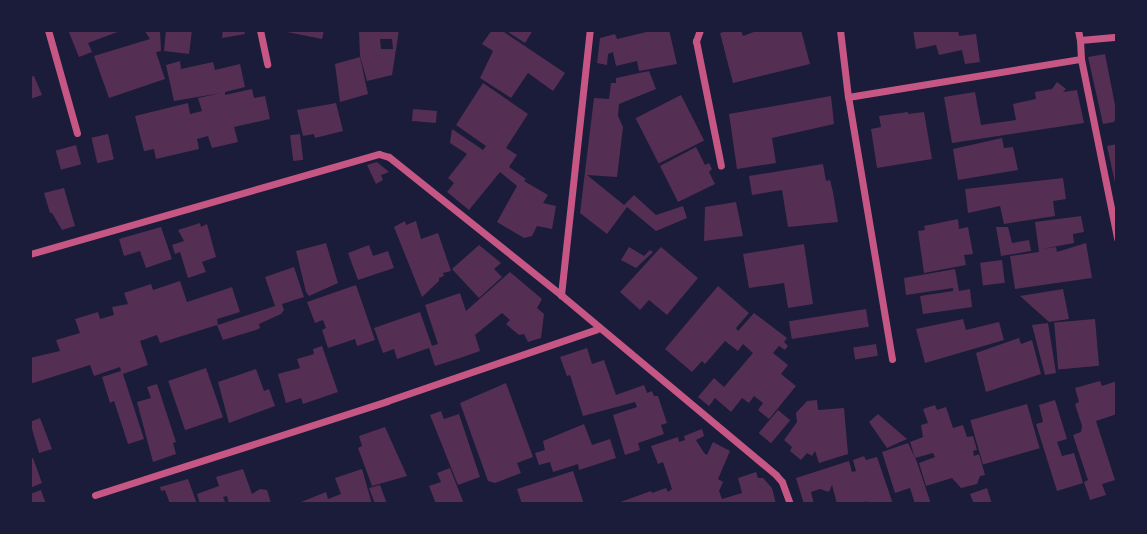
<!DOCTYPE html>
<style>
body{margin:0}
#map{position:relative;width:1147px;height:534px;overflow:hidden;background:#1b1b3a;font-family:"Exo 2",sans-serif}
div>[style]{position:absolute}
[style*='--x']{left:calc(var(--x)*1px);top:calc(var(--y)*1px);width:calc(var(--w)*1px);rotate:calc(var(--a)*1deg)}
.building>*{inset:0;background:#542f53;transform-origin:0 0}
.minor>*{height:7px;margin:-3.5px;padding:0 3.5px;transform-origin:3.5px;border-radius:3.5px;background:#c65784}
span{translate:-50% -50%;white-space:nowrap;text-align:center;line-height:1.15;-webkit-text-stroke:7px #1b1b3a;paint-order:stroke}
.frame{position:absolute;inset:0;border:32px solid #1b1b3a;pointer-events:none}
</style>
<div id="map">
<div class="building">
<i style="clip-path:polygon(68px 30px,123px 30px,88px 43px,92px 52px,79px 57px)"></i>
<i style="clip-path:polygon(144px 30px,160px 30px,161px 51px,156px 52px,165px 79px,109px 98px,94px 56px,150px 39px)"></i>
<i style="clip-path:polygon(166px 30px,192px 30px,189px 54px,164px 51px)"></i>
<i style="clip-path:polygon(223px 30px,244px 30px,245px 34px,222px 38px)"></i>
<i style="clip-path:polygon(287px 30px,324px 30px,322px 39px,287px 32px)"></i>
<i style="clip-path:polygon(evenodd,399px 30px,392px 75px,367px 81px,360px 56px,359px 31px,399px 30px,380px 39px,392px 39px,393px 49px,381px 49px,380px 39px)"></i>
<i style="clip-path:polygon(492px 30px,501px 30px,565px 73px,553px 91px,528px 73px,511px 98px,480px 78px,493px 51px,482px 44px)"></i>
<i style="clip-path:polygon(505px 30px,533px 30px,525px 43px)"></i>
<i style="clip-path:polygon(655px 30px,669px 30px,677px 64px,639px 71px,637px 61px,616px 66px,613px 52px,608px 54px,607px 65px,597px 63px,600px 38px,615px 34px,617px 39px)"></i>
<i style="clip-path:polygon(731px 30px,741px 30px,743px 36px,759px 30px,801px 30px,810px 64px,733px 83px,720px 33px)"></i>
<i style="clip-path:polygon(913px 30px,958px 30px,959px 36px,976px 34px,980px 62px,965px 64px,962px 50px,939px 55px,936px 45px,916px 49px)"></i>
<i style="clip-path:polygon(1105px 54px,1117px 115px,1114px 122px,1103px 124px,1088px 57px)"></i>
<i style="clip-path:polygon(360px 57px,368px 94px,340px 102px,335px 64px)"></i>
<i style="clip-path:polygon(180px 61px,181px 69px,213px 62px,215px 70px,240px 64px,245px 87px,225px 92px,225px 95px,252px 89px,254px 98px,265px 96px,270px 119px,234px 127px,238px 142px,212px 148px,208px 136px,197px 139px,199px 149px,156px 159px,154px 149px,144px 151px,135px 116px,188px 103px,190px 114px,202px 111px,198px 98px,221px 93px,174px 101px,166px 65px)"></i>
<i style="clip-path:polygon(649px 71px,656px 89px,619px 104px,618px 116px,623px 127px,617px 177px,587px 175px,624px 205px,634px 195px,656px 215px,683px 206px,687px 218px,656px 231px,627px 207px,607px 234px,580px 213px,594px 98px,609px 99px,611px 83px,616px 83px,616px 78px)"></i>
<i style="clip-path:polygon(34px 76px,42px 95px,30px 99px,30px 77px)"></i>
<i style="clip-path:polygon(1057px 82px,1066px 89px,1063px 92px,1077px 90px,1084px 123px,952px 143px,944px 97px,975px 92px,981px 125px,1016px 120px,1013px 104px,1036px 99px,1035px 92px,1052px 89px)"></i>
<i style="clip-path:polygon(483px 83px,528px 114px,506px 148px,517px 155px,509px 167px,526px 179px,524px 181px,548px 195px,543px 203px,556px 206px,552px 229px,537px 226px,532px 236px,524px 238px,497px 222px,517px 186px,500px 172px,469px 210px,447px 192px,454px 183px,448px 178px,467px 154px,450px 143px,452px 129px,483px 150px,486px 146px,456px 125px)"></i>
<i style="left:681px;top:95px;width:51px;height:51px;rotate:63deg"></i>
<i style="clip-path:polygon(831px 96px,834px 124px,772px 138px,776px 163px,737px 169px,729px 114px)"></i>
<i style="clip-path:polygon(336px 103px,343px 131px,315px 138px,314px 134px,303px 136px,297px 110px)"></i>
<i style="left:413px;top:109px;width:24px;height:12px;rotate:5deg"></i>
<i style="clip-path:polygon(908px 112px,908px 114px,924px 112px,932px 159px,877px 168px,871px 129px,881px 127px,879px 116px)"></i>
<i style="left:108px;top:134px;width:26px;height:17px;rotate:77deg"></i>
<i style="left:300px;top:134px;width:26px;height:10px;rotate:83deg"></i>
<i style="clip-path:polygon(1002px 138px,1004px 148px,1013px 147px,1018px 170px,958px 180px,953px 149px)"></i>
<i style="clip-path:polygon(1117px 144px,1117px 187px,1116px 187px,1107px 146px)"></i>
<i style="left:76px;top:145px;width:20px;height:21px;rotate:75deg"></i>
<i style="clip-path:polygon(696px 147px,705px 165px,709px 163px,712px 169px,709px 172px,715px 184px,678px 202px,660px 166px)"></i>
<i style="clip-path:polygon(377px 162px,389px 172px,381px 175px,383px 180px,376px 184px,367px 165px)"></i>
<i style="clip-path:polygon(823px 164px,826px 181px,830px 180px,833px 192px,838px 222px,788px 227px,782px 190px,752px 195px,749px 176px)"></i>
<i style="clip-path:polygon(1063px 178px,1066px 199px,1053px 201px,1055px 216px,1004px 224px,1000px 206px,968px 213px,965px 189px)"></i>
<i style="clip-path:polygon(64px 188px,75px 226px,62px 230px,52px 213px,50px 213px,44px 193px)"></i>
<i style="clip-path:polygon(736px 202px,743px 236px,704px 241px,705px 207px)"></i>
<i style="clip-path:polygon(1081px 216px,1084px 232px,1073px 234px,1074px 243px,1042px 249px,1056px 247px,1057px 252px,1086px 243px,1092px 278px,1015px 289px,1010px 256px,1039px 252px,1035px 222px)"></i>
<i style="clip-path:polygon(958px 219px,959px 229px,968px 227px,973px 254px,964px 255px,966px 265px,924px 273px,918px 231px,925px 230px,924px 226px)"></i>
<i style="clip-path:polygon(405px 221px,406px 225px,416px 221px,421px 239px,438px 233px,451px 271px,443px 273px,444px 276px,439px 278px,439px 281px,422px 297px,394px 227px)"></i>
<i style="clip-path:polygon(200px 223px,201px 227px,207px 224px,216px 257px,202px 262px,206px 272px,188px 278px,180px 252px,175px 254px,172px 245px,184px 241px,178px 230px)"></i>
<i style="clip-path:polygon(161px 227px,172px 259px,146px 268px,140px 251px,124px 256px,119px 239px)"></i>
<i style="clip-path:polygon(996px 227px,1008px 227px,1012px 243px,1029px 240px,1031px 251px,1001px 256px)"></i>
<i style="clip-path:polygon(326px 243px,338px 283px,309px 296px,306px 292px,296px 251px)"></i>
<i style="clip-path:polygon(804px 244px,813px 304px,788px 308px,784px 283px,749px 288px,743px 254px)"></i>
<i style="clip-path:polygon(369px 245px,373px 256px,388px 251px,394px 268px,358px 280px,348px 253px)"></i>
<i style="clip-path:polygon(479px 245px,501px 263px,494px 269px,502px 277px,479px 298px,452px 269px)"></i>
<i style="clip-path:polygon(629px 247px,644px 256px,650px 250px,653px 252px,636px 268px,621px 260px)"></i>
<i style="clip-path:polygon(661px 247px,698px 278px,667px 315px,649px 300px,640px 310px,620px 292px)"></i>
<i style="left:1002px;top:260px;width:23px;height:22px;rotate:83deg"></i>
<i style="clip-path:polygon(294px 267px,304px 297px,282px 304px,284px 310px,281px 314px,259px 324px,260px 328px,256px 330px,223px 340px,217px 325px,160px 343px,157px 335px,140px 341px,148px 365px,123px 374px,144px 439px,128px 444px,114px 401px,110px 403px,102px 377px,121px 371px,120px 367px,94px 376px,90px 365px,30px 384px,30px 358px,60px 351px,56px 340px,80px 333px,75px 319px,98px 312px,100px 319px,114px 315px,112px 307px,128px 304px,124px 293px,151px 284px,153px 290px,180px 281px,187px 302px,232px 287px,240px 312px,217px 319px,218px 325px,275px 306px,265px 277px)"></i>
<i style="clip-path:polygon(955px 269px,959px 291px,970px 289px,972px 307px,923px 314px,920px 296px,953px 291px,953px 288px,906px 295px,904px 278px)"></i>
<i style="clip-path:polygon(510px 272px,542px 299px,537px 308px,544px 314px,541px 338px,528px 342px,524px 334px,519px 335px,506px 324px,510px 320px,502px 313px,475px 335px,480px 351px,460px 358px,435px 366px,429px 348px,397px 359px,394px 349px,383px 353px,374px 328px,420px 312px,432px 346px,438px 344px,425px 305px,460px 293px,466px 311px)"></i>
<i style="clip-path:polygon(356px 285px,375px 340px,357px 346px,355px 339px,328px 348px,322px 330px,326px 328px,323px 320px,315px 323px,307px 302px)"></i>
<i style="clip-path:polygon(718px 286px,749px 313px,736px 328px,738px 331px,754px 313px,787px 338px,784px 342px,788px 346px,785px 350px,779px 346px,773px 353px,788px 365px,781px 374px,796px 386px,769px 419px,758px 410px,763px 403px,754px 396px,749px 403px,742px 398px,731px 412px,715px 398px,709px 406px,698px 397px,714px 378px,724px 387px,753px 353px,743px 344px,738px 351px,725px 341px,705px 364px,702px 361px,692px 372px,665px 349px)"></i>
<i style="clip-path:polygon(1063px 289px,1069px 319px,1049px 322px,1020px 296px)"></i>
<i style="left:866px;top:309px;width:18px;height:78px;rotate:81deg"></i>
<i style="clip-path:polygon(963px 319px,966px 330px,999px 322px,1004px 340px,925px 363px,916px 329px)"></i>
<i style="left:1095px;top:319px;width:47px;height:41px;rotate:85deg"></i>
<i style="clip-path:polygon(1048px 323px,1056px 373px,1045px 375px,1032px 325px)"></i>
<i style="clip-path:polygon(1019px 338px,1021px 344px,1032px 340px,1041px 374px,986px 392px,976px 353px)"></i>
<i style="left:876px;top:344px;width:12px;height:23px;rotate:81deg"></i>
<i style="clip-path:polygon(322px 346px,338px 392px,303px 404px,301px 398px,286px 403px,278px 374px,300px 368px,297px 359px,314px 354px,313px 349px)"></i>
<i style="clip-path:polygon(587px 348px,592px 364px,604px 360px,616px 395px,644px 385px,647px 393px,652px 391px,654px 396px,658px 396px,667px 423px,661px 425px,664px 434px,638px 443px,640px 450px,625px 455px,613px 415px,637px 407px,635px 402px,583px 416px,570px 375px,567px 376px,560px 357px)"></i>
<i style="left:206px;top:368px;width:52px;height:40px;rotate:71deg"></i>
<i style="clip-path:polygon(256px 369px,264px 391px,269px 389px,275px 406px,229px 423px,218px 382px)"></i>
<i style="clip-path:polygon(1100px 381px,1102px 386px,1117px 381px,1117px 414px,1096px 421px,1115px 480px,1102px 484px,1106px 495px,1090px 500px,1084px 482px,1088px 480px,1073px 435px,1081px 432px,1082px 426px,1075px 404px,1079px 402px,1075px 388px)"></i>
<i style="clip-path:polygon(506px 383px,533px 457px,517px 463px,521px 473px,495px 483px,488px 481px,460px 403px)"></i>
<i style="clip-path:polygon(157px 384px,176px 442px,173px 443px,176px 454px,153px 462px,137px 402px,151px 398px,147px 387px)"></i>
<i style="clip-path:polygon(817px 400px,818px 410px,844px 408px,848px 454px,819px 463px,815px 451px,812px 456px,807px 453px,801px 460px,790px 451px,792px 447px,784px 440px,797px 422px,796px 413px,807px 401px)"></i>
<i style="clip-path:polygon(1055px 400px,1067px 439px,1057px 442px,1062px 456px,1074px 453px,1083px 483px,1057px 491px,1036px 424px,1043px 422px,1039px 405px)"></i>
<i style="left:1027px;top:404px;width:46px;height:59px;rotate:74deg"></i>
<i style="clip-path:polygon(935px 405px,937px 410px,946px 407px,953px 428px,963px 425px,967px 437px,973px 436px,977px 450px,973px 451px,974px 456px,979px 454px,985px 475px,980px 476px,977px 484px,961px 488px,952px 478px,926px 486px,919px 463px,935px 457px,933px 453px,915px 458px,910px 442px,923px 437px,921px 425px,928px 423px,923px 409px)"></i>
<i style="left:778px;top:410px;width:16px;height:30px;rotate:40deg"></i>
<i style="clip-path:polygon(441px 411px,444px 419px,459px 414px,480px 477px,458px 485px,430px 415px)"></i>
<i style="clip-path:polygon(878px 414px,907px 439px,887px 448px,869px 422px)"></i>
<i style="clip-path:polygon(40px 418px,52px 449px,39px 453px,30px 422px)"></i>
<i style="clip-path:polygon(584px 424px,592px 445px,610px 439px,616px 458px,579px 470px,578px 464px,553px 472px,550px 462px,539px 465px,535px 453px,545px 450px,543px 441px)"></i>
<i style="clip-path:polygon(385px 427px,407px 476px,372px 486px,358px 448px,362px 446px,359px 436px)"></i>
<i style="clip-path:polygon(702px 429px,704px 436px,696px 440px,704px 453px,707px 455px,713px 442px,730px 451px,718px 479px,723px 482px,719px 491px,722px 499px,742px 493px,738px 478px,756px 472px,758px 478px,763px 478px,772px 488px,776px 504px,615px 504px,651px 491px,652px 493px,666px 488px,668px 492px,672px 489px,663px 462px,658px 464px,651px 446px,678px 437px,679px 442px,685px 440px,684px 436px)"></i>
<i style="clip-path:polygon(908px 443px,917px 462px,931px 504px,915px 504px,910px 488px,895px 493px,882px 452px)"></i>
<i style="clip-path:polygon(864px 456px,866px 460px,877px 457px,893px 504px,867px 504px,866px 501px,862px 504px,837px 504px,832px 485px,829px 492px,820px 489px,811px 492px,814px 504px,804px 504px,796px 478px,849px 461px,852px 472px,856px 471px,853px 460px)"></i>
<i style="clip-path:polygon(33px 458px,42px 483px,30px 488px,30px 459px)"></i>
<i style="clip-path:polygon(450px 468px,464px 504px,436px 504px,429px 486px,441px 482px,437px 473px)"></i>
<i style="clip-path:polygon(243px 469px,252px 494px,260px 489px,267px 490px,271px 503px,229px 504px,227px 496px,223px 497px,226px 504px,200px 504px,197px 494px,219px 486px,216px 477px)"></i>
<i style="clip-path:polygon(362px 469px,372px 504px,296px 504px,326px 492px,328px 499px,341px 494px,335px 478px)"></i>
<i style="clip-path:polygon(573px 471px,584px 504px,522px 504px,517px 489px)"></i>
<i style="clip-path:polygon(188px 479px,197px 504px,170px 504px,165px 490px,161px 491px,160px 487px)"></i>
<i style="clip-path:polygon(380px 485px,387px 504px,375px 504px,369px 488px)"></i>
<i style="clip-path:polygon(987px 488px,992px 504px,974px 504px,970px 494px)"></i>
<i style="clip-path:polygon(41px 490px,46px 504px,30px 504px,30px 494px)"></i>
</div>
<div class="minor">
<i style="--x:48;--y:30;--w:107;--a:74.3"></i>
<i style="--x:260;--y:30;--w:35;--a:78"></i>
<i style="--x:700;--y:30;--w:12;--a:110"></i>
<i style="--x:696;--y:41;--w:127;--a:78.7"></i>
<i style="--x:840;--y:30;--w:67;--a:83.2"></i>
<i style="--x:1078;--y:30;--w:10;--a:79"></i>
<i style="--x:1080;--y:40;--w:37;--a:-5"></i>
<i style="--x:1081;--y:59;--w:183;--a:78.6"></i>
<i style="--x:30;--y:254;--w:363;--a:-16"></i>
<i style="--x:379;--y:154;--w:10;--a:17"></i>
<i style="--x:389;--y:157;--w:221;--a:38.7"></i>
<i style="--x:561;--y:295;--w:280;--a:39.9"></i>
<i style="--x:776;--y:475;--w:9;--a:49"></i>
<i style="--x:782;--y:482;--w:23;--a:70"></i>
<i style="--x:561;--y:295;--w:267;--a:-83.8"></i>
<i style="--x:892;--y:359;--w:266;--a:-99.5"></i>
<i style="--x:848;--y:97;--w:236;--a:-9.3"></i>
<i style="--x:1081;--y:59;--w:19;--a:-93"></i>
<i style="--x:95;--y:495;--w:307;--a:-17.8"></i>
<i style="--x:387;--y:401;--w:222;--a:-18.9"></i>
</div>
<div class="frame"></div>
</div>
